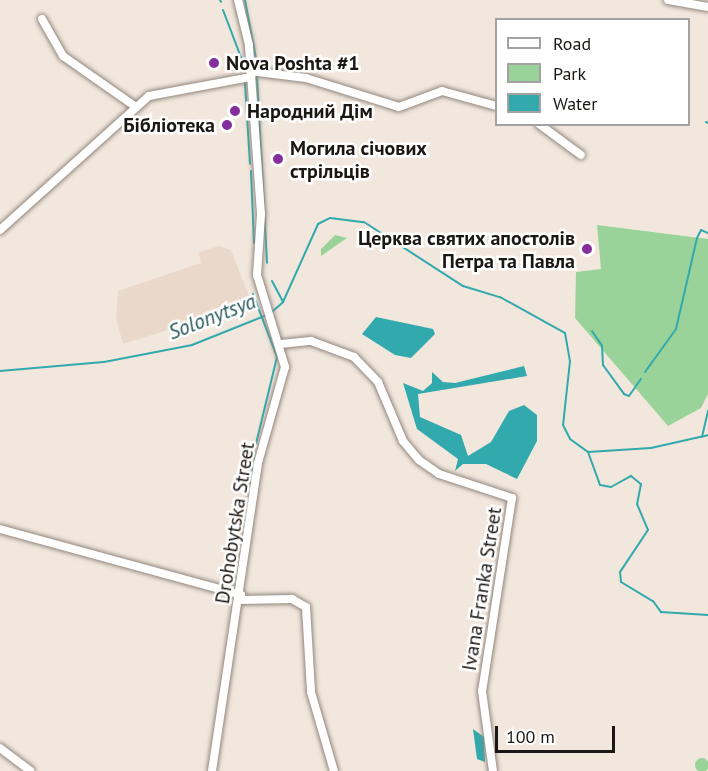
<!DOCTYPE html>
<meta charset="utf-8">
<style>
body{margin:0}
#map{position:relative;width:708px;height:771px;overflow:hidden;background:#f2e7dd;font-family:"PT Sans",sans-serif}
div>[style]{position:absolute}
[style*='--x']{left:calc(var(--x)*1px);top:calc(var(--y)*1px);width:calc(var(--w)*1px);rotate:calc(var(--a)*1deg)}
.built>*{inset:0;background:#ead9ca}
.green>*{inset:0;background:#9ad399}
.round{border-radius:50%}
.water>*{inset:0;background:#31a9ad}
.stream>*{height:2px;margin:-1px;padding:0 1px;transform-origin:1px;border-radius:1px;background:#31a9ad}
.roads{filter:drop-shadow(0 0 2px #91877e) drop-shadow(0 0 2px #91877e)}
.minor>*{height:8px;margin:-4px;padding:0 4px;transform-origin:4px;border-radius:4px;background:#fff}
.dots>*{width:16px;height:16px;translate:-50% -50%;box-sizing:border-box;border:3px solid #fff;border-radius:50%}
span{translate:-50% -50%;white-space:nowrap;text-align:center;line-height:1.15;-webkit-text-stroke:5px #fff;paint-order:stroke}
.poi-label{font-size:20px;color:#1b1714;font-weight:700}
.left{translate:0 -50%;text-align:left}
.right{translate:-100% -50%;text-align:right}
.street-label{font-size:20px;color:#1b1714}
.water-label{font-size:21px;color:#2a5a5c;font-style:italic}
.legend{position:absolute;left:495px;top:18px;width:195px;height:108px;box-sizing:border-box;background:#fff;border:2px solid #a4a2a1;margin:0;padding:8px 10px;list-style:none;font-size:18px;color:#1b1714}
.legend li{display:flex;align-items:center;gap:12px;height:30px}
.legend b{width:30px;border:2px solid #a4a2a1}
.scale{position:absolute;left:495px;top:726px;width:120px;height:27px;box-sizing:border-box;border:3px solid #1b1714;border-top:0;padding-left:8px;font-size:18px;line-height:21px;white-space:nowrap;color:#1b1714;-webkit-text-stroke:4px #fff;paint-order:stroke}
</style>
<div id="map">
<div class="built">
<i style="clip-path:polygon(219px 246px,231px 250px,249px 296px,230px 316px,209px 327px,190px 329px,187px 324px,123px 344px,116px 318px,118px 291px,201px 263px,199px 252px)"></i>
</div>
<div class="green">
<i style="clip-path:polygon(597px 225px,708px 239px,708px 394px,701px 408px,668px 426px,575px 318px,576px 272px,601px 269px)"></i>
<i style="clip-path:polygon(335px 235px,347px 238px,321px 256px,321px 249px)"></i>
<i class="round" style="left:695px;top:758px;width:14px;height:14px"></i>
</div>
<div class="water">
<i style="clip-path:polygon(376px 317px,433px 329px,435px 334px,411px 358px,395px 355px,362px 334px)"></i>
<i style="clip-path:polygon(524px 366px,527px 376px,418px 394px,420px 417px,461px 435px,468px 456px,491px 442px,509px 411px,524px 405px,537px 415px,537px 441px,517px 479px,486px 464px,463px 464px,455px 471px,458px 459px,417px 429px,403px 383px,423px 391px,432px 383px,432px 372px,443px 382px,455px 383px)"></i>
<i style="clip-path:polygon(473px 729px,484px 737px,485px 762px,477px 759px)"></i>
</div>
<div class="stream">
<i style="--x:220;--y:0;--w:2;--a:63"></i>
<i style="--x:245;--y:0;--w:65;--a:79.4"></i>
<i style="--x:223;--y:10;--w:62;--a:69.2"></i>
<i style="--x:257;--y:78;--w:185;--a:86.9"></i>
<i style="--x:245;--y:84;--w:80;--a:86.4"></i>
<i style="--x:706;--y:122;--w:2;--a:27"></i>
<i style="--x:251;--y:171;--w:72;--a:87.6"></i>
<i style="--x:272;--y:281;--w:24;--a:62"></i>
<i style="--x:253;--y:294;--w:67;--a:69.1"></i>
<i style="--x:277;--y:357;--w:89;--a:103.6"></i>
<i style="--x:272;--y:312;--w:15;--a:-42"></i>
<i style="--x:283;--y:302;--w:85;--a:-65.8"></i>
<i style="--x:318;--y:224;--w:13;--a:-27"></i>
<i style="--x:330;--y:218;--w:34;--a:7"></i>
<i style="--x:364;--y:222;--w:118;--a:32.9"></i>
<i style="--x:463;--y:286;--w:39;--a:17"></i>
<i style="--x:500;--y:297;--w:74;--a:29"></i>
<i style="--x:565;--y:333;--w:28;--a:80"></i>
<i style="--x:570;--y:361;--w:64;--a:96.2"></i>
<i style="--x:563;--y:425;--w:16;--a:63"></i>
<i style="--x:570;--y:439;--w:22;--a:36"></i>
<i style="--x:588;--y:452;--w:63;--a:-3.6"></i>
<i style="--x:651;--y:448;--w:58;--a:-12.8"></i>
<i style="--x:592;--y:331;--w:18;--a:56"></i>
<i style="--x:602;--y:346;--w:19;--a:87"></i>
<i style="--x:603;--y:365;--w:36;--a:54"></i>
<i style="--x:624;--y:394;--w:5;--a:22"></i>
<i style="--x:629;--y:396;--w:21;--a:-55"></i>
<i style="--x:0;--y:371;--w:104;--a:-4.9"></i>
<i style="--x:104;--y:362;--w:90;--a:-10.9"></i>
<i style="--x:192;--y:345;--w:81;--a:-21.8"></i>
<i style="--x:645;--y:372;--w:53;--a:-54.2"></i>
<i style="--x:676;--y:329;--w:93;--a:-77"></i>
<i style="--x:697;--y:238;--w:9;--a:-63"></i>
<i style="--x:701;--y:230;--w:8;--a:23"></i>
<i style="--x:702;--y:437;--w:27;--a:-77"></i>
<i style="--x:588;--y:452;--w:35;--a:70"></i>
<i style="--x:600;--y:485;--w:11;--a:10"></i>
<i style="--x:611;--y:487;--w:23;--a:-29"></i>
<i style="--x:631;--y:476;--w:13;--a:39"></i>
<i style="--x:641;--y:484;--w:20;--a:101"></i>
<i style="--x:637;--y:504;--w:28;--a:67"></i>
<i style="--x:648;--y:530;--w:50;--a:123.7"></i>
<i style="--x:620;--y:572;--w:10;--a:84"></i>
<i style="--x:621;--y:582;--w:37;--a:31"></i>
<i style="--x:653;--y:601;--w:14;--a:54"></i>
<i style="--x:661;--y:612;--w:47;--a:3.7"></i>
<i style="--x:251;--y:483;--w:30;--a:-82"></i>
</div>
<div class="roads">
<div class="minor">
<i style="--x:668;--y:0;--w:41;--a:9.9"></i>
<i style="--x:42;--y:19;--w:43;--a:60.4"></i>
<i style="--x:63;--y:56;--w:89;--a:34.9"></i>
<i style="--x:250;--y:71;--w:56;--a:7.1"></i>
<i style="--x:306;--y:78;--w:97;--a:17.3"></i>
<i style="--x:399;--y:107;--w:46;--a:-20.4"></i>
<i style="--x:442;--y:91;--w:56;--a:15.5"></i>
<i style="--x:539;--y:124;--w:52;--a:36.4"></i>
<i style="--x:0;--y:230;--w:200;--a:-42"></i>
<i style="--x:149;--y:96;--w:104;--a:-10.6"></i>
<i style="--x:281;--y:344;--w:30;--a:-6"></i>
<i style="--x:311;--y:341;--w:46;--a:20.4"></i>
<i style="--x:354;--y:357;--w:35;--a:46"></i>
<i style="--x:378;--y:382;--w:64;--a:67"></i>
<i style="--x:403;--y:441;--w:25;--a:50"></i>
<i style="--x:419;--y:460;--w:24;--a:35"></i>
<i style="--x:439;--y:474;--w:77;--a:18.2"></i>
<i style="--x:512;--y:498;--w:195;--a:98.8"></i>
<i style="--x:482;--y:691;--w:81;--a:82.2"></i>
<i style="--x:0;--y:529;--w:250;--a:15.3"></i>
<i style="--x:240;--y:600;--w:52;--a:-1.1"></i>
<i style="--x:292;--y:599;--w:16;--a:30"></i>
<i style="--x:306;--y:607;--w:85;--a:86.6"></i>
<i style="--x:311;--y:692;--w:82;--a:73.8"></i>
<i style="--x:0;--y:748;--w:38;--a:37"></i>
<i style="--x:212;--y:771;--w:311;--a:-81.5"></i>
<i style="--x:258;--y:463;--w:100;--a:-74.3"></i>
<i style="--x:285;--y:367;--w:96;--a:-106.9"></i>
<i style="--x:257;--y:275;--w:61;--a:-86.2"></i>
<i style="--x:261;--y:214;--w:169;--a:-94.1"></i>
<i style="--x:249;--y:45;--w:46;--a:-103.7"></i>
</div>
</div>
<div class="dots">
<i style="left:214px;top:63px;background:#832e9c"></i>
<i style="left:235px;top:111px;background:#832e9c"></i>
<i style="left:227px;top:125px;background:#832e9c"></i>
<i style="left:278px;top:159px;background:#832e9c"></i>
<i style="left:587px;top:249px;background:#832e9c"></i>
</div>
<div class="poi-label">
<span class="left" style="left:226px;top:63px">Nova Poshta #1</span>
<span class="left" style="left:247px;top:111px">Народний Дім</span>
<span class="right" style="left:215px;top:125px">Бібліотека</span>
<span class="left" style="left:290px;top:160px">Могила січових<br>стрільців</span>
<span class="right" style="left:575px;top:250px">Церква святих апостолів<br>Петра та Павла</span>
</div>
<div class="street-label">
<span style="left:235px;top:523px;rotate:-81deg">Drohobytska Street</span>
<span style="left:482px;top:589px;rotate:-81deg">Ivana Franka Street</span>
</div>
<div class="water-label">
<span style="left:212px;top:317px;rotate:-21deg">Solonytsya</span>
</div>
<ul class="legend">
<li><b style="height:8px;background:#fff"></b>Road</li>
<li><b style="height:16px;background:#9ad399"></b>Park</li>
<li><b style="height:16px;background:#31a9ad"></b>Water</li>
</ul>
<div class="scale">100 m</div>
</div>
